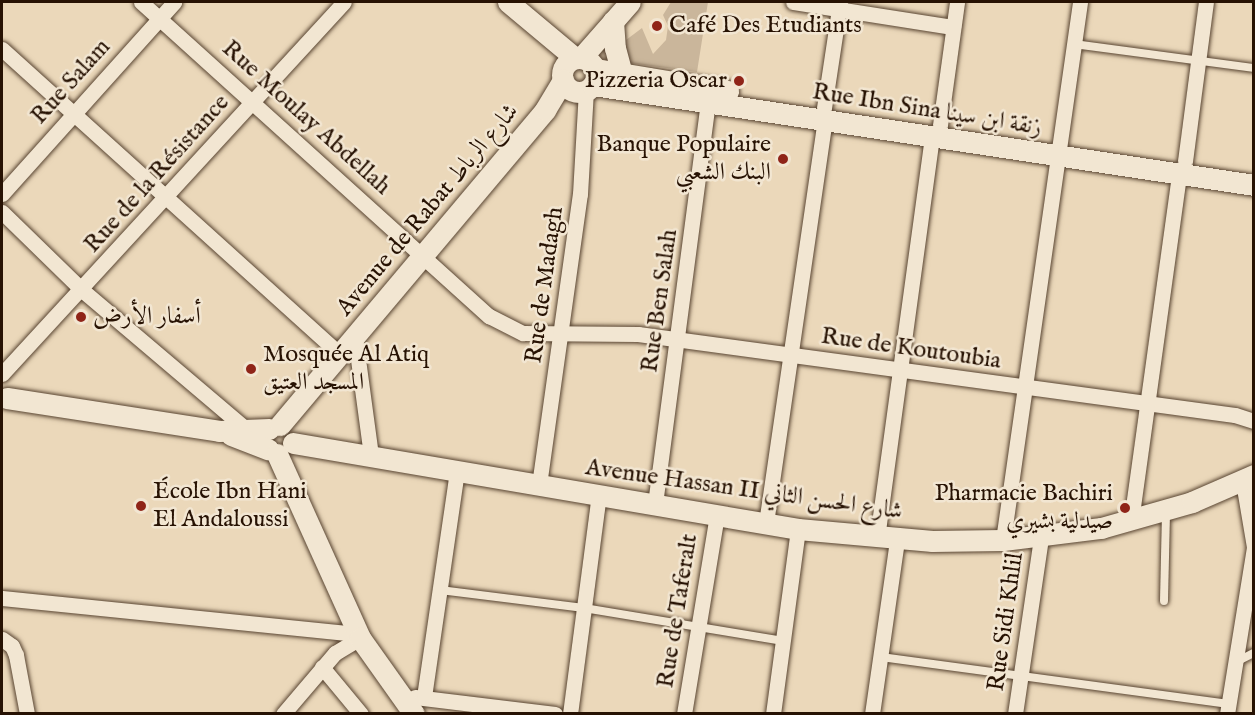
<!DOCTYPE html>
<meta charset="utf-8">
<style>
body{margin:0}
#map{position:relative;width:1255px;height:715px;overflow:hidden;background:#ebd8ba;font-family:"IM FELL English",Amiri,serif}
div>[style]{position:absolute}
[style*='--x']{left:calc(var(--x)*1px);top:calc(var(--y)*1px);width:calc(var(--w)*1px);rotate:calc(var(--a)*1deg)}
.green>*{inset:0;background:#cab69b}
.roads{filter:drop-shadow(0 0 2px #584431) drop-shadow(0 0 2px #584431)}
.lane>*{height:8px;margin:-4px;padding:0 4px;transform-origin:4px;border-radius:4px;background:#f2e6d2}
.street>*{height:15px;margin:-7.5px;padding:0 7.5px;transform-origin:7.5px;border-radius:7.5px;background:#f2e6d2}
.secondary>*{height:21px;margin:-10.5px;padding:0 10.5px;transform-origin:10.5px;border-radius:10.5px;background:#f2e6d2}
.secondary>.ring{margin:-10.5px;padding:0;box-sizing:content-box;background:none;border:21px solid #f2e6d2;border-radius:50%}
.dots>*{width:16px;height:16px;translate:-50% -50%;box-sizing:border-box;border:3px solid #f2e6d2;border-radius:50%}
span{translate:-50% -50%;white-space:nowrap;text-align:center;line-height:1.15;-webkit-text-stroke:5px #f2e6d2;paint-order:stroke}
.poi-label{font-size:24px;color:#271203}
.left{translate:0 -50%;text-align:left}
.right{translate:-100% -50%;text-align:right}
.street-label{font-size:24px;color:#271203}
.frame{position:absolute;inset:0;border:3px solid #271203;pointer-events:none}
</style>
<div id="map">
<div class="green">
<i style="clip-path:polygon(671px 2px,708px 2px,697px 72px,622px 62px,622px 43px,642px 28px,653px 54px,666px 40px,668px 26px,663px 15px)"></i>
</div>
<div class="roads">
<div class="lane">
<i style="--x:1074;--y:44;--w:182;--a:7.6"></i>
<i style="--x:440;--y:590;--w:145;--a:7.1"></i>
<i style="--x:584;--y:608;--w:202;--a:9.4"></i>
<i style="--x:1164;--y:601;--w:88;--a:-88.7"></i>
<i style="--x:881;--y:657;--w:351;--a:7.7"></i>
<i style="--x:1236;--y:662;--w:20;--a:-27"></i>
</div>
<div class="street">
<i style="--x:141;--y:2;--w:469;--a:42.1"></i>
<i style="--x:489;--y:316;--w:38;--a:27"></i>
<i style="--x:523;--y:333;--w:115;--a:0.5"></i>
<i style="--x:638;--y:334;--w:602;--a:7.73"></i>
<i style="--x:1235;--y:415;--w:20;--a:18"></i>
<i style="--x:793;--y:2;--w:162;--a:8.9"></i>
<i style="--x:2;--y:49;--w:455;--a:42.1"></i>
<i style="--x:824;--y:108;--w:107;--a:-81.4"></i>
<i style="--x:940;--y:125;--w:124;--a:-82.1"></i>
<i style="--x:1185;--y:161;--w:160;--a:-82.5"></i>
<i style="--x:2;--y:194;--w:258;--a:-48.1"></i>
<i style="--x:2;--y:212;--w:112;--a:44.3"></i>
<i style="--x:82;--y:290;--w:216;--a:40.3"></i>
<i style="--x:355;--y:337;--w:120;--a:82.3"></i>
<i style="--x:2;--y:374;--w:505;--a:-47.41"></i>
<i style="--x:1243;--y:482;--w:66;--a:80.4"></i>
<i style="--x:539;--y:485;--w:294;--a:-82"></i>
<i style="--x:580;--y:194;--w:104;--a:-86.7"></i>
<i style="--x:655;--y:504;--w:404;--a:-82.5"></i>
<i style="--x:1131;--y:521;--w:350;--a:-82.1"></i>
<i style="--x:766;--y:523;--w:407;--a:-81.7"></i>
<i style="--x:877;--y:538;--w:405;--a:-82.2"></i>
<i style="--x:1003;--y:540;--w:543;--a:-81.85"></i>
<i style="--x:2;--y:598;--w:359;--a:5.8"></i>
<i style="--x:2;--y:639;--w:12;--a:35"></i>
<i style="--x:12;--y:646;--w:10;--a:66"></i>
<i style="--x:16;--y:655;--w:60;--a:79.4"></i>
<i style="--x:322;--y:667;--w:61;--a:50.3"></i>
<i style="--x:415;--y:697;--w:141;--a:6.9"></i>
<i style="--x:424;--y:697;--w:228;--a:-81.7"></i>
<i style="--x:283;--y:714;--w:80;--a:-49.6"></i>
<i style="--x:335;--y:653;--w:29;--a:-31"></i>
<i style="--x:570;--y:714;--w:221;--a:-82.5"></i>
<i style="--x:684;--y:714;--w:202;--a:-80.6"></i>
<i style="--x:773;--y:714;--w:187;--a:-82.3"></i>
<i style="--x:872;--y:714;--w:176;--a:-81.8"></i>
<i style="--x:1015;--y:714;--w:179;--a:-81.6"></i>
<i style="--x:1227;--y:714;--w:168;--a:-80.8"></i>
</div>
<div class="secondary">
<i style="--x:508;--y:2;--w:87;--a:39.9"></i>
<i style="--x:613;--y:21;--w:27;--a:86"></i>
<i style="--x:615;--y:48;--w:27;--a:75"></i>
<i class="ring" style="left:562px;top:58px;width:13px;height:13px"></i>
<i style="--x:581;--y:58;--w:74;--a:-48.8"></i>
<i style="--x:596;--y:69;--w:134;--a:9.5"></i>
<i style="--x:593;--y:85;--w:669;--a:8.6"></i>
<i style="--x:7;--y:398;--w:215;--a:8.8"></i>
<i style="--x:219;--y:431;--w:50;--a:-2.3"></i>
<i style="--x:280;--y:425;--w:412;--a:-49.9"></i>
<i style="--x:545;--y:110;--w:35;--a:-59"></i>
<i style="--x:231;--y:435;--w:40;--a:21"></i>
<i style="--x:293;--y:443;--w:512;--a:9.66"></i>
<i style="--x:798;--y:529;--w:135;--a:5.1"></i>
<i style="--x:932;--y:541;--w:71;--a:-0.8"></i>
<i style="--x:1003;--y:540;--w:99;--a:-7"></i>
<i style="--x:1101;--y:528;--w:95;--a:-15.9"></i>
<i style="--x:1192;--y:502;--w:68;--a:-23.5"></i>
<i style="--x:277;--y:454;--w:202;--a:65.7"></i>
<i style="--x:360;--y:638;--w:93;--a:54.6"></i>
</div>
</div>
<div class="dots">
<i style="left:657px;top:26px;background:#8f2418"></i>
<i style="left:739px;top:81px;background:#8f2418"></i>
<i style="left:783px;top:159px;background:#8f2418"></i>
<i style="left:81px;top:317px;background:#8f2418"></i>
<i style="left:251px;top:369px;background:#8f2418"></i>
<i style="left:141px;top:506px;background:#8f2418"></i>
<i style="left:1125px;top:508px;background:#8f2418"></i>
</div>
<div class="poi-label">
<span class="left" style="left:669px;top:26px">Café Des Etudiants</span>
<span class="right" style="left:727px;top:81px">Pizzeria Oscar</span>
<span class="right" style="left:771px;top:159px">Banque Populaire<br>البنك الشعبي</span>
<span class="left" style="left:93px;top:317px">أسفار الأرض</span>
<span class="left" style="left:263px;top:369px">Mosquée Al Atiq<br>المسجد العتيق</span>
<span class="left" style="left:153px;top:506px">École Ibn Hani<br>El Andaloussi</span>
<span class="right" style="left:1113px;top:508px">Pharmacie Bachiri<br>صيدلية بشيري</span>
</div>
<div class="street-label">
<span style="left:71px;top:82px;rotate:-48deg">Rue Salam</span>
<span style="left:927px;top:110px;rotate:9deg">Rue Ibn Sina زنقة ابن سينا</span>
<span style="left:306px;top:118px;rotate:42deg">Rue Moulay Abdellah</span>
<span style="left:157px;top:174px;rotate:-48deg">Rue de la Résistance</span>
<span style="left:428px;top:210px;rotate:-50deg">Avenue de Rabat شارع الرباط</span>
<span style="left:545px;top:285px;rotate:-82deg">Rue de Madagh</span>
<span style="left:660px;top:301px;rotate:-82deg">Rue Ben Salah</span>
<span style="left:911px;top:349px;rotate:8deg">Rue de Koutoubia</span>
<span style="left:744px;top:490px;rotate:8deg">Avenue Hassan II شارع الحسن الثاني</span>
<span style="left:678px;top:611px;rotate:-81deg">Rue de Taferalt</span>
<span style="left:1006px;top:622px;rotate:-82deg">Rue Sidi Khlil</span>
</div>
<div class="frame"></div>
</div>
